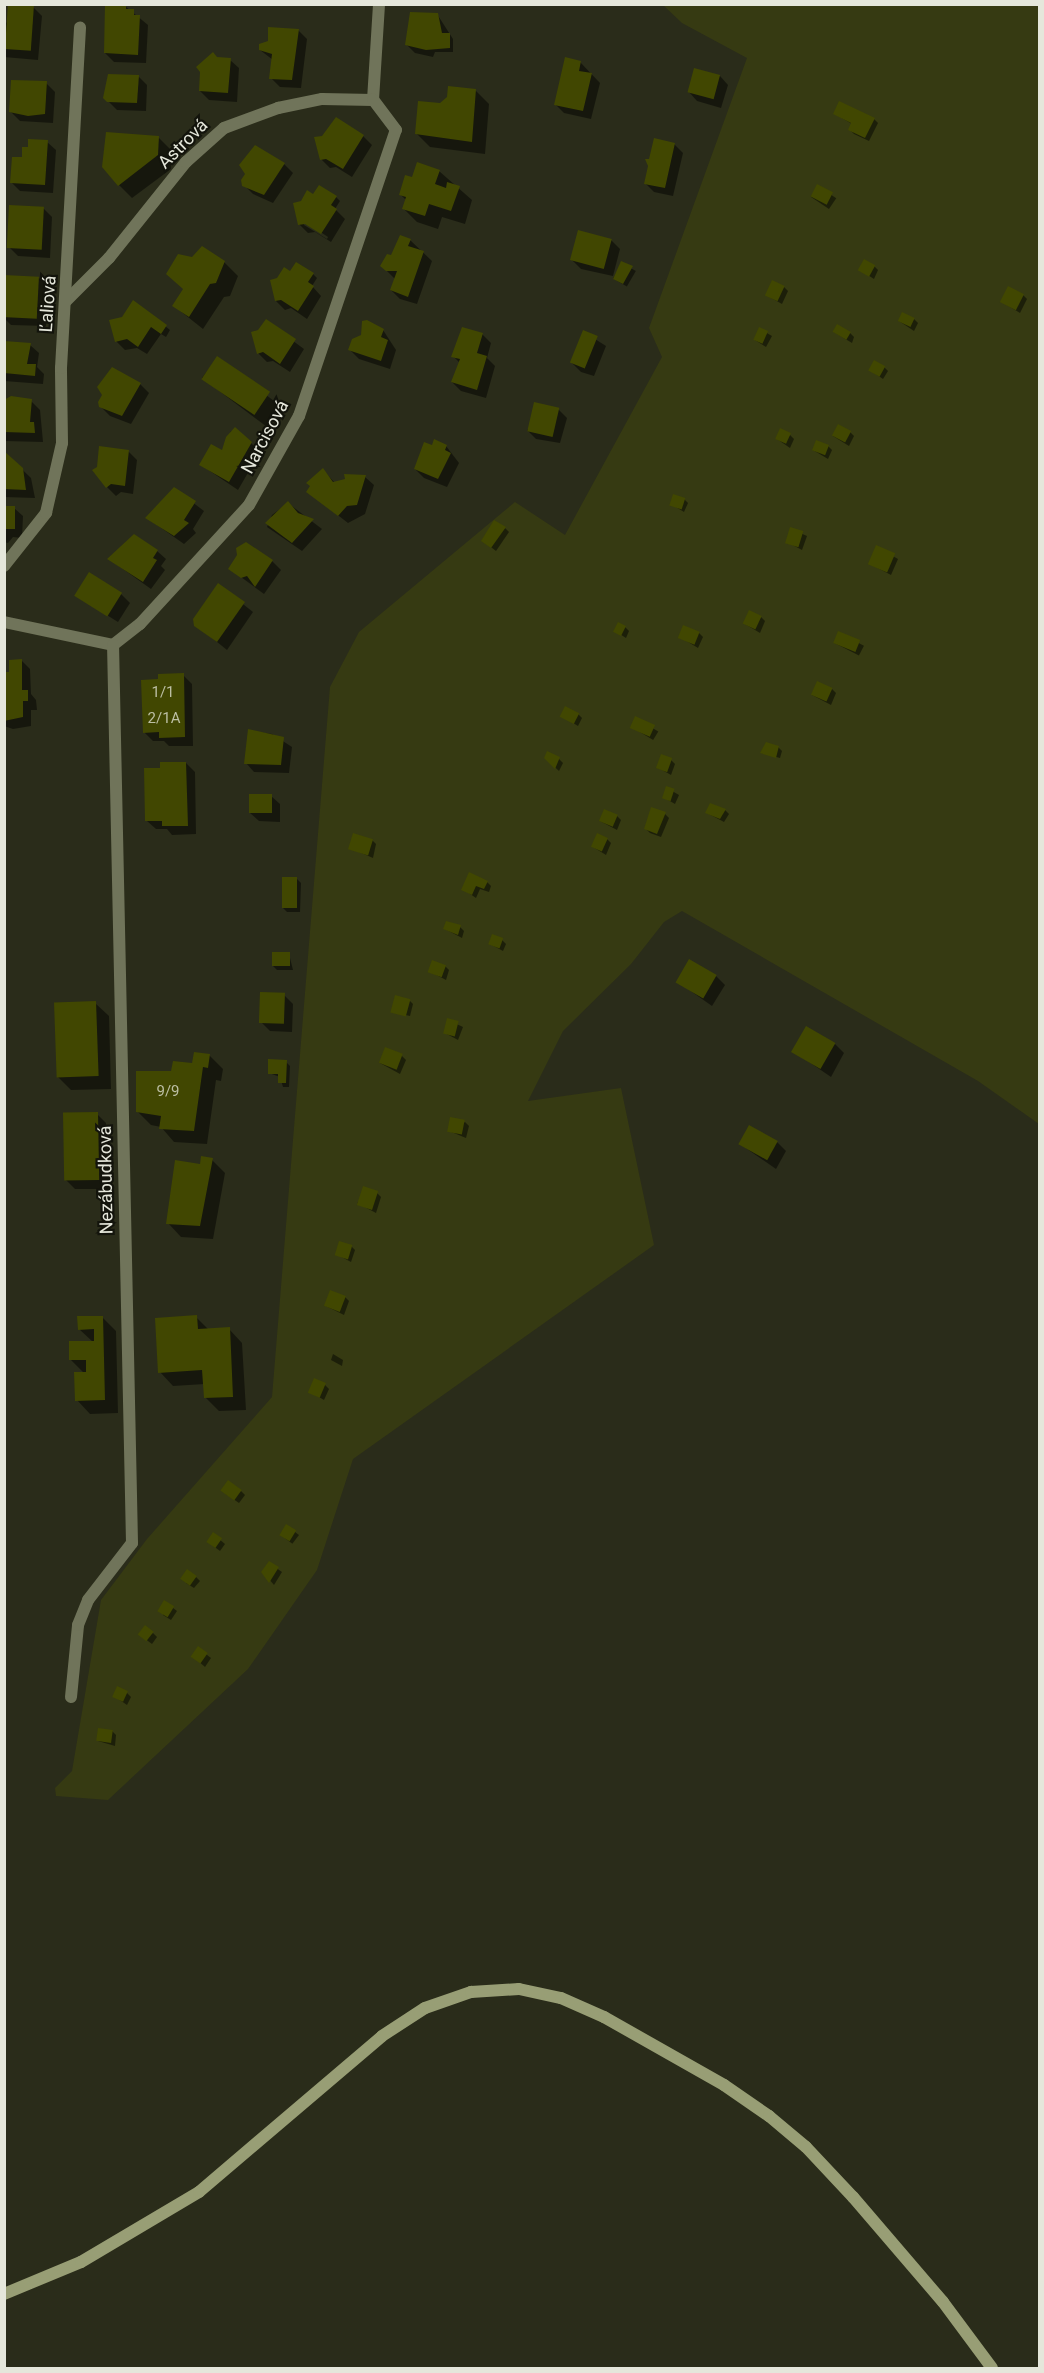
<!DOCTYPE html>
<meta charset="utf-8">
<style>
body{margin:0}
#map{position:relative;width:1044px;height:2373px;overflow:hidden;background:#2a2c1a;font-family:Roboto,sans-serif}
div>[style]{position:absolute}
[style*='--x']{left:calc(var(--x)*1px);top:calc(var(--y)*1px);width:calc(var(--w)*1px);rotate:calc(var(--a)*1deg)}
.green>*{inset:0;background:#363a12}
.shadow>*{inset:0;background:#0007;transform-origin:0 0}
.building>*{inset:0;background:#414701;transform-origin:0 0}
.street>*{height:12px;margin:-6px;padding:0 6px;transform-origin:6px;border-radius:6px;background:#70745a}
.secondary>*{height:12px;margin:-6px;padding:0 6px;transform-origin:6px;border-radius:6px;background:#989e75}
span{translate:-50% -50%;white-space:nowrap;text-align:center;line-height:1.15;-webkit-text-stroke:4.5px #13140c;paint-order:stroke}
.number-label{font-size:15px;color:#bcbfa4}
.number-label span{-webkit-text-stroke-width:0}
.street-label{font-size:18px;color:#e5e7db}
.frame{position:absolute;inset:0;border:6px solid #e5e7db;pointer-events:none}
</style>
<div id="map">
<div class="green">
<i style="clip-path:polygon(663px 5px,1039px 5px,1039px 1124px,978px 1081px,682px 911px,664px 922px,631px 964px,563px 1031px,528px 1101px,621px 1088px,654px 1245px,353px 1459px,317px 1570px,248px 1669px,108px 1800px,56px 1796px,55px 1788px,72px 1771px,101px 1600px,147px 1539px,272px 1397px,330px 687px,359px 632px,515px 502px,565px 535px,662px 357px,649px 328px,747px 58px,682px 23px)"></i>
</div>
<div class="shadow">
<i style="clip-path:polygon(125px 6px,148px 25px,146px 63px,114px 62px,105px 53px)"></i>
<i style="clip-path:polygon(33px 7px,42px 16px,38px 60px,4px 57px,4px 24px)"></i>
<i style="clip-path:polygon(437px 14px,453px 39px,453px 52px,435px 52px,433px 57px,415px 53px,406px 44px)"></i>
<i style="clip-path:polygon(298px 30px,307px 39px,301px 88px,280px 87px,271px 78px,273px 60px,260px 50px)"></i>
<i style="clip-path:polygon(217px 59px,230px 60px,239px 68px,237px 102px,209px 100px,200px 91px)"></i>
<i style="clip-path:polygon(580px 62px,600px 83px,591px 119px,564px 113px,555px 104px)"></i>
<i style="clip-path:polygon(695px 70px,720px 76px,728px 85px,721px 108px,697px 101px,689px 92px)"></i>
<i style="clip-path:polygon(138px 76px,147px 85px,146px 111px,117px 110px,108px 101px)"></i>
<i style="clip-path:polygon(46px 83px,55px 92px,53px 123px,20px 121px,11px 112px)"></i>
<i style="clip-path:polygon(476px 91px,489px 104px,485px 154px,430px 147px,417px 134px,441px 105px)"></i>
<i style="clip-path:polygon(835px 114px,874px 119px,878px 123px,869px 141px,854px 134px,850px 130px,852px 124px)"></i>
<i style="clip-path:polygon(363px 136px,372px 145px,352px 177px,336px 167px,330px 168px,321px 159px)"></i>
<i style="clip-path:polygon(159px 138px,172px 151px,171px 169px,132px 198px,119px 185px)"></i>
<i style="clip-path:polygon(47px 142px,56px 150px,53px 193px,20px 191px,11px 182px,23px 159px)"></i>
<i style="clip-path:polygon(674px 144px,683px 153px,673px 196px,654px 192px,645px 183px)"></i>
<i style="clip-path:polygon(284px 164px,293px 173px,273px 203px,253px 194px,244px 185px)"></i>
<i style="clip-path:polygon(439px 171px,472px 200px,465px 224px,442px 217px,438px 229px,417px 222px,404px 209px,406px 200px,400px 194px)"></i>
<i style="left:818px;top:186px;width:22px;height:13px;rotate:34deg"></i>
<i style="clip-path:polygon(evenodd,314px 196px,336px 197px,340px 201px,335px 209px,345px 219px,331px 242px,315px 232px,308px 233px,299px 224px,314px 196px,304px 221px,328px 237px,327px 239px,304px 225px,304px 221px)"></i>
<i style="clip-path:polygon(43px 208px,52px 217px,50px 258px,18px 256px,9px 247px)"></i>
<i style="clip-path:polygon(410px 240px,432px 261px,417px 304px,400px 299px,391px 290px,395px 279px,382px 266px)"></i>
<i style="clip-path:polygon(611px 240px,620px 249px,613px 276px,581px 269px,572px 260px)"></i>
<i style="clip-path:polygon(224px 262px,238px 276px,230px 296px,224px 297px,203px 329px,174px 306px)"></i>
<i style="left:622px;top:263px;width:16px;height:18px;rotate:30deg"></i>
<i style="clip-path:polygon(874px 266px,878px 270px,874px 279px,860px 270px)"></i>
<i style="clip-path:polygon(291px 273px,313px 274px,317px 278px,312px 286px,321px 296px,307px 319px,291px 308px,285px 310px,276px 301px)"></i>
<i style="clip-path:polygon(5px 276px,39px 278px,48px 287px,46px 326px,11px 325px,4px 318px)"></i>
<i style="clip-path:polygon(784px 287px,788px 291px,782px 304px,766px 295px)"></i>
<i style="clip-path:polygon(1023px 295px,1027px 299px,1020px 313px,1002px 302px)"></i>
<i style="clip-path:polygon(914px 319px,918px 323px,914px 331px,899px 321px)"></i>
<i style="clip-path:polygon(266px 321px,304px 349px,290px 372px,273px 361px,267px 362px,258px 353px,259px 332px)"></i>
<i style="clip-path:polygon(160px 322px,170px 330px,166px 337px,161px 334px,147px 354px,137px 348px,125px 350px,116px 341px)"></i>
<i style="clip-path:polygon(760px 329px,772px 336px,766px 347px,755px 340px)"></i>
<i style="clip-path:polygon(383px 330px,396px 350px,390px 369px,359px 359px,350px 350px)"></i>
<i style="clip-path:polygon(584px 332px,606px 346px,594px 376px,581px 372px,572px 363px)"></i>
<i style="clip-path:polygon(834px 332px,850px 333px,854px 337px,852px 343px)"></i>
<i style="clip-path:polygon(482px 334px,491px 343px,487px 358px,495px 366px,486px 398px,461px 391px,452px 382px,460px 363px,453px 356px)"></i>
<i style="clip-path:polygon(4px 343px,30px 345px,39px 353px,37px 367px,44px 374px,43px 384px,4px 381px)"></i>
<i style="left:217px;top:358px;width:82px;height:25px;rotate:37deg"></i>
<i style="clip-path:polygon(884px 367px,888px 371px,883px 379px,870px 370px)"></i>
<i style="clip-path:polygon(140px 384px,149px 393px,131px 424px,110px 416px,101px 407px)"></i>
<i style="clip-path:polygon(4px 401px,31px 401px,40px 410px,43px 442px,4px 441px)"></i>
<i style="clip-path:polygon(558px 409px,567px 418px,560px 443px,536px 439px,527px 430px)"></i>
<i style="clip-path:polygon(231px 431px,239px 431px,260px 452px,238px 490px,201px 465px,223px 453px)"></i>
<i style="clip-path:polygon(850px 432px,854px 436px,849px 446px,833px 436px)"></i>
<i style="clip-path:polygon(790px 435px,794px 439px,790px 448px,777px 439px)"></i>
<i style="clip-path:polygon(446px 446px,459px 463px,447px 487px,424px 478px,415px 469px,433px 447px)"></i>
<i style="clip-path:polygon(828px 446px,832px 450px,828px 459px,813px 450px)"></i>
<i style="clip-path:polygon(128px 451px,137px 460px,133px 494px,121px 492px,116px 496px,107px 487px)"></i>
<i style="clip-path:polygon(5px 453px,31px 478px,35px 498px,4px 497px)"></i>
<i style="clip-path:polygon(323px 470px,335px 483px,365px 477px,374px 485px,365px 514px,348px 523px,308px 492px)"></i>
<i style="clip-path:polygon(175px 489px,204px 511px,193px 529px,196px 533px,184px 544px,147px 518px)"></i>
<i style="clip-path:polygon(684px 499px,688px 503px,684px 512px,671px 504px)"></i>
<i style="clip-path:polygon(288px 503px,322px 529px,302px 551px,267px 527px,272px 515px)"></i>
<i style="clip-path:polygon(4px 507px,14px 508px,23px 516px,22px 538px,13px 537px,8px 543px,4px 542px)"></i>
<i style="clip-path:polygon(505px 528px,509px 532px,496px 551px,487px 544px)"></i>
<i style="clip-path:polygon(791px 529px,807px 536px,802px 550px,787px 542px)"></i>
<i style="clip-path:polygon(877px 547px,898px 559px,891px 575px,870px 564px)"></i>
<i style="clip-path:polygon(157px 551px,166px 559px,161px 566px,165px 570px,151px 589px,109px 559px)"></i>
<i style="clip-path:polygon(272px 561px,281px 570px,264px 594px,230px 569px)"></i>
<i style="clip-path:polygon(219px 585px,253px 612px,227px 650px,196px 625px)"></i>
<i style="clip-path:polygon(121px 594px,130px 603px,118px 622px,76px 596px)"></i>
<i style="clip-path:polygon(761px 617px,765px 621px,760px 633px,745px 624px)"></i>
<i style="clip-path:polygon(625px 627px,629px 631px,626px 638px,615px 631px)"></i>
<i style="clip-path:polygon(699px 633px,703px 637px,698px 648px,680px 637px)"></i>
<i style="left:839px;top:633px;width:28px;height:11px;rotate:27deg"></i>
<i style="clip-path:polygon(22px 661px,30px 669px,31px 694px,36px 700px,37px 710px,31px 710px,31px 726px,13px 729px,4px 726px,4px 674px,11px 674px)"></i>
<i style="clip-path:polygon(183px 675px,192px 684px,193px 746px,169px 746px,164px 741px,153px 741px,144px 732px,159px 681px)"></i>
<i style="clip-path:polygon(832px 689px,836px 693px,831px 705px,812px 695px)"></i>
<i style="clip-path:polygon(578px 714px,582px 718px,578px 726px,562px 716px)"></i>
<i style="left:636px;top:718px;width:26px;height:10px;rotate:31deg"></i>
<i style="clip-path:polygon(250px 731px,272px 734px,292px 747px,289px 773px,254px 772px,246px 763px)"></i>
<i style="clip-path:polygon(778px 747px,782px 751px,780px 758px,762px 753px)"></i>
<i style="clip-path:polygon(545px 758px,559px 759px,563px 763px,559px 771px)"></i>
<i style="clip-path:polygon(671px 760px,675px 764px,671px 775px,657px 767px)"></i>
<i style="clip-path:polygon(186px 763px,195px 772px,196px 834px,172px 835px,167px 829px,156px 829px,147px 821px,162px 769px)"></i>
<i style="clip-path:polygon(667px 788px,679px 795px,675px 804px,663px 797px)"></i>
<i style="clip-path:polygon(271px 796px,280px 804px,280px 822px,259px 821px,250px 813px)"></i>
<i style="clip-path:polygon(725px 810px,729px 814px,724px 822px,707px 813px)"></i>
<i style="clip-path:polygon(665px 814px,669px 818px,661px 837px,650px 833px,646px 829px)"></i>
<i style="clip-path:polygon(617px 816px,621px 820px,617px 830px,600px 821px)"></i>
<i style="clip-path:polygon(607px 839px,611px 843px,606px 855px,593px 847px)"></i>
<i style="clip-path:polygon(372px 840px,376px 844px,373px 858px,350px 848px)"></i>
<i style="clip-path:polygon(297px 879px,301px 883px,300px 912px,287px 912px,283px 908px)"></i>
<i style="clip-path:polygon(487px 882px,491px 886px,489px 892px,480px 889px,476px 898px,463px 889px)"></i>
<i style="clip-path:polygon(460px 927px,464px 931px,462px 938px,445px 929px)"></i>
<i style="clip-path:polygon(502px 940px,506px 944px,503px 951px,490px 944px)"></i>
<i style="clip-path:polygon(289px 954px,293px 970px,277px 970px,273px 966px)"></i>
<i style="clip-path:polygon(445px 966px,449px 970px,446px 980px,429px 971px)"></i>
<i style="clip-path:polygon(716px 976px,725px 985px,712px 1006px,678px 982px)"></i>
<i style="clip-path:polygon(284px 995px,293px 1004px,292px 1032px,270px 1031px,261px 1022px)"></i>
<i style="clip-path:polygon(409px 1000px,413px 1004px,410px 1016px,392px 1012px)"></i>
<i style="clip-path:polygon(95px 1003px,109px 1016px,111px 1089px,71px 1090px,57px 1076px)"></i>
<i style="clip-path:polygon(448px 1020px,463px 1027px,458px 1040px,445px 1033px)"></i>
<i style="clip-path:polygon(835px 1044px,844px 1053px,831px 1077px,793px 1051px)"></i>
<i style="clip-path:polygon(209px 1055px,223px 1069px,221px 1081px,216px 1080px,207px 1144px,174px 1142px,161px 1127px,151px 1125px,138px 1112px,173px 1072px)"></i>
<i style="clip-path:polygon(402px 1056px,406px 1060px,400px 1074px,380px 1063px)"></i>
<i style="clip-path:polygon(286px 1062px,290px 1066px,289px 1087px,283px 1087px,280px 1077px,269px 1073px)"></i>
<i style="clip-path:polygon(97px 1114px,106px 1123px,108px 1189px,75px 1189px,66px 1180px)"></i>
<i style="clip-path:polygon(465px 1122px,469px 1126px,466px 1138px,449px 1131px)"></i>
<i style="clip-path:polygon(777px 1142px,786px 1151px,776px 1169px,740px 1144px)"></i>
<i style="clip-path:polygon(212px 1160px,225px 1173px,213px 1239px,181px 1237px,168px 1223px,201px 1165px)"></i>
<i style="clip-path:polygon(377px 1193px,381px 1197px,376px 1213px,357px 1203px)"></i>
<i style="clip-path:polygon(351px 1246px,355px 1250px,351px 1262px,336px 1254px)"></i>
<i style="clip-path:polygon(345px 1297px,349px 1301px,344px 1315px,326px 1306px)"></i>
<i style="clip-path:polygon(102px 1317px,116px 1331px,118px 1413px,90px 1414px,77px 1400px,84px 1373px,71px 1360px,93px 1342px,79px 1329px)"></i>
<i style="clip-path:polygon(196px 1317px,209px 1330px,229px 1329px,242px 1343px,246px 1410px,219px 1411px,205px 1397px,205px 1384px,173px 1386px,160px 1372px)"></i>
<i style="clip-path:polygon(333px 1354px,343px 1360px,342px 1366px,331px 1360px)"></i>
<i style="clip-path:polygon(325px 1385px,329px 1389px,324px 1400px,309px 1391px)"></i>
<i style="clip-path:polygon(241px 1491px,245px 1495px,239px 1503px,226px 1494px)"></i>
<i style="left:287px;top:1526px;width:15px;height:11px;rotate:37deg"></i>
<i style="clip-path:polygon(213px 1534px,225px 1544px,220px 1551px,212px 1545px)"></i>
<i style="clip-path:polygon(269px 1563px,282px 1572px,274px 1585px,263px 1572px)"></i>
<i style="clip-path:polygon(196px 1577px,200px 1581px,194px 1588px,186px 1583px)"></i>
<i style="clip-path:polygon(165px 1602px,177px 1611px,171px 1620px,163px 1615px)"></i>
<i style="clip-path:polygon(153px 1633px,157px 1637px,152px 1644px,144px 1638px)"></i>
<i style="clip-path:polygon(198px 1648px,211px 1658px,205px 1667px,197px 1660px)"></i>
<i style="clip-path:polygon(127px 1693px,131px 1697px,127px 1705px,114px 1696px)"></i>
<i style="clip-path:polygon(112px 1731px,116px 1735px,115px 1746px,98px 1741px)"></i>
</div>
<div class="building">
<i style="left:8px;top:4px;width:26px;height:45px;rotate:4deg"></i>
<i style="clip-path:polygon(105px 4px,126px 5px,126px 9px,134px 9px,134px 15px,140px 15px,138px 55px,104px 53px)"></i>
<i style="clip-path:polygon(410px 12px,438px 13px,442px 33px,450px 33px,450px 48px,426px 50px,405px 45px)"></i>
<i style="clip-path:polygon(268px 27px,299px 29px,292px 80px,269px 79px,272px 54px,259px 50px,259px 44px,268px 41px)"></i>
<i style="clip-path:polygon(213px 52px,217px 57px,231px 58px,228px 93px,199px 91px,200px 72px,196px 67px)"></i>
<i style="clip-path:polygon(565px 57px,581px 61px,579px 71px,592px 73px,583px 111px,554px 105px)"></i>
<i style="left:694px;top:68px;width:27px;height:25px;rotate:15deg"></i>
<i style="clip-path:polygon(108px 74px,139px 75px,137px 103px,107px 102px,103px 98px)"></i>
<i style="clip-path:polygon(11px 80px,47px 81px,45px 114px,28px 116px,9px 112px)"></i>
<i style="clip-path:polygon(448px 86px,476px 89px,472px 142px,415px 134px,418px 101px,440px 103px,447px 97px)"></i>
<i style="clip-path:polygon(839px 101px,875px 118px,865px 138px,848px 130px,851px 123px,833px 114px)"></i>
<i style="clip-path:polygon(336px 117px,364px 135px,343px 169px,326px 159px,320px 160px,314px 137px,322px 136px)"></i>
<i style="clip-path:polygon(106px 132px,159px 136px,158px 155px,118px 186px,102px 167px)"></i>
<i style="clip-path:polygon(654px 138px,675px 143px,665px 188px,644px 184px,648px 166px,645px 159px,649px 159px)"></i>
<i style="clip-path:polygon(28px 139px,48px 140px,45px 185px,10px 183px,12px 157px,22px 157px,22px 147px,28px 147px)"></i>
<i style="clip-path:polygon(255px 145px,285px 163px,264px 195px,242px 186px,241px 180px,245px 174px,239px 165px)"></i>
<i style="clip-path:polygon(417px 162px,440px 170px,435px 184px,446px 188px,447px 182px,460px 186px,451px 211px,429px 204px,425px 216px,402px 209px,406px 197px,399px 195px,405px 175px,412px 177px)"></i>
<i style="left:817px;top:184px;width:18px;height:14px;rotate:27deg"></i>
<i style="clip-path:polygon(319px 185px,337px 196px,331px 205px,337px 209px,321px 234px,305px 224px,298px 225px,293px 203px,301px 201px,307px 190px,313px 194px)"></i>
<i style="left:9px;top:205px;width:35px;height:43px;rotate:3deg"></i>
<i style="left:578px;top:230px;width:35px;height:31px;rotate:15deg"></i>
<i style="clip-path:polygon(400px 235px,411px 239px,408px 246px,424px 251px,408px 297px,390px 290px,397px 271px,386px 271px,380px 266px,387px 254px,391px 255px)"></i>
<i style="clip-path:polygon(202px 246px,225px 261px,216px 283px,210px 284px,189px 317px,172px 306px,183px 289px,166px 274px,178px 254px,192px 257px)"></i>
<i style="left:864px;top:259px;width:13px;height:13px;rotate:29deg"></i>
<i style="clip-path:polygon(621px 261px,633px 266px,623px 284px,613px 279px)"></i>
<i style="clip-path:polygon(296px 262px,314px 273px,308px 282px,314px 286px,298px 311px,281px 300px,275px 301px,270px 280px,277px 278px,284px 267px,290px 271px)"></i>
<i style="left:4px;top:275px;width:35px;height:42px;rotate:3deg"></i>
<i style="left:772px;top:280px;width:14px;height:17px;rotate:25deg"></i>
<i style="left:1008px;top:286px;width:18px;height:18px;rotate:27deg"></i>
<i style="clip-path:polygon(133px 300px,167px 325px,161px 334px,151px 327px,138px 347px,127px 339px,115px 342px,109px 320px,122px 317px)"></i>
<i style="left:902px;top:312px;width:14px;height:10px;rotate:25deg"></i>
<i style="clip-path:polygon(266px 319px,296px 339px,280px 364px,263px 352px,257px 354px,251px 332px,258px 330px)"></i>
<i style="clip-path:polygon(367px 320px,384px 329px,381px 337px,388px 340px,381px 361px,348px 350px,352px 339px,361px 335px,362px 321px)"></i>
<i style="left:837px;top:324px;width:16px;height:9px;rotate:30deg"></i>
<i style="clip-path:polygon(462px 327px,483px 333px,477px 353px,487px 356px,477px 390px,451px 382px,460px 359px,451px 357px)"></i>
<i style="left:759px;top:327px;width:10px;height:14px;rotate:24deg"></i>
<i style="left:583px;top:330px;width:16px;height:35px;rotate:22deg"></i>
<i style="clip-path:polygon(4px 341px,31px 343px,27px 364px,36px 364px,35px 376px,4px 373px)"></i>
<i style="left:217px;top:356px;width:64px;height:28px;rotate:34deg"></i>
<i style="left:874px;top:360px;width:13px;height:12px;rotate:29deg"></i>
<i style="clip-path:polygon(112px 367px,141px 383px,122px 416px,99px 407px,98px 402px,102px 395px,97px 387px)"></i>
<i style="clip-path:polygon(11px 396px,32px 399px,30px 422px,34px 422px,35px 433px,4px 432px,4px 400px)"></i>
<i style="left:534px;top:402px;width:26px;height:30px;rotate:13deg"></i>
<i style="left:838px;top:424px;width:15px;height:13px;rotate:28deg"></i>
<i style="clip-path:polygon(235px 427px,252px 442px,229px 482px,199px 465px,211px 444px,222px 450px,226px 437px)"></i>
<i style="left:780px;top:428px;width:12px;height:12px;rotate:24deg"></i>
<i style="clip-path:polygon(434px 439px,447px 445px,445px 450px,451px 453px,438px 479px,414px 469px,424px 442px,432px 445px)"></i>
<i style="left:816px;top:440px;width:14px;height:11px;rotate:21deg"></i>
<i style="clip-path:polygon(99px 446px,129px 450px,125px 486px,111px 484px,106px 488px,92px 470px,97px 467px)"></i>
<i style="clip-path:polygon(4px 451px,23px 468px,26px 490px,4px 489px)"></i>
<i style="clip-path:polygon(323px 468px,333px 482px,345px 479px,344px 474px,366px 475px,357px 505px,347px 506px,338px 516px,306px 492px,310px 486px,306px 483px)"></i>
<i style="clip-path:polygon(174px 487px,196px 501px,184px 520px,189px 523px,174px 536px,145px 518px)"></i>
<i style="left:673px;top:494px;width:13px;height:12px;rotate:18deg"></i>
<i style="clip-path:polygon(288px 501px,298px 513px,314px 519px,292px 543px,265px 523px)"></i>
<i style="left:4px;top:506px;width:11px;height:23px"></i>
<i style="clip-path:polygon(494px 520px,506px 527px,491px 548px,481px 541px)"></i>
<i style="left:790px;top:527px;width:14px;height:17px;rotate:17deg"></i>
<i style="clip-path:polygon(134px 534px,158px 550px,153px 558px,157px 560px,143px 582px,107px 559px)"></i>
<i style="clip-path:polygon(246px 542px,273px 560px,255px 587px,247px 576px,241px 578px,228px 569px,237px 555px,236px 548px)"></i>
<i style="left:876px;top:545px;width:21px;height:21px;rotate:23deg"></i>
<i style="left:89px;top:572px;width:39px;height:28px;rotate:32deg"></i>
<i style="clip-path:polygon(218px 583px,245px 602px,217px 642px,194px 626px,193px 619px)"></i>
<i style="left:749px;top:610px;width:14px;height:15px;rotate:25deg"></i>
<i style="left:618px;top:622px;width:9px;height:11px;rotate:27deg"></i>
<i style="left:683px;top:625px;width:18px;height:14px;rotate:22deg"></i>
<i style="left:838px;top:631px;width:24px;height:13px;rotate:22deg"></i>
<i style="clip-path:polygon(22px 659px,22px 690px,28px 690px,28px 701px,23px 701px,23px 717px,4px 721px,4px 672px,9px 672px,9px 660px)"></i>
<i style="clip-path:polygon(184px 673px,185px 737px,159px 738px,159px 732px,143px 733px,141px 680px,158px 679px,158px 674px)"></i>
<i style="left:817px;top:681px;width:17px;height:15px;rotate:24deg"></i>
<i style="left:565px;top:706px;width:16px;height:12px;rotate:27deg"></i>
<i style="left:635px;top:716px;width:22px;height:13px;rotate:24deg"></i>
<i style="clip-path:polygon(248px 729px,284px 737px,281px 765px,244px 764px)"></i>
<i style="clip-path:polygon(766px 742px,779px 746px,776px 758px,760px 753px)"></i>
<i style="clip-path:polygon(547px 751px,560px 757px,555px 769px,544px 758px)"></i>
<i style="left:661px;top:754px;width:12px;height:15px;rotate:20deg"></i>
<i style="clip-path:polygon(160px 762px,186px 762px,188px 826px,162px 826px,162px 821px,145px 821px,144px 768px,160px 768px)"></i>
<i style="left:666px;top:786px;width:9px;height:13px;rotate:18deg"></i>
<i style="left:249px;top:794px;width:23px;height:19px"></i>
<i style="clip-path:polygon(710px 803px,726px 809px,720px 819px,705px 813px)"></i>
<i style="clip-path:polygon(651px 807px,666px 812px,657px 834px,644px 829px)"></i>
<i style="left:604px;top:809px;width:15px;height:13px;rotate:23deg"></i>
<i style="left:353px;top:833px;width:21px;height:17px;rotate:17deg"></i>
<i style="left:597px;top:833px;width:12px;height:15px;rotate:24deg"></i>
<i style="clip-path:polygon(469px 872px,488px 881px,484px 889px,476px 886px,472px 895px,461px 890px)"></i>
<i style="left:282px;top:877px;width:15px;height:31px"></i>
<i style="clip-path:polygon(446px 921px,461px 925px,458px 935px,443px 929px)"></i>
<i style="left:492px;top:934px;width:12px;height:11px;rotate:20deg"></i>
<i style="left:272px;top:952px;width:18px;height:14px"></i>
<i style="left:689px;top:959px;width:32px;height:27px;rotate:30deg"></i>
<i style="left:432px;top:960px;width:15px;height:13px;rotate:20deg"></i>
<i style="left:260px;top:992px;width:25px;height:31px;rotate:2deg"></i>
<i style="left:395px;top:995px;width:16px;height:18px;rotate:15deg"></i>
<i style="left:96px;top:1001px;width:75px;height:42px;rotate:88deg"></i>
<i style="left:447px;top:1018px;width:12px;height:16px;rotate:14deg"></i>
<i style="left:806px;top:1026px;width:34px;height:30px;rotate:30deg"></i>
<i style="left:385px;top:1047px;width:19px;height:17px;rotate:21deg"></i>
<i style="clip-path:polygon(194px 1052px,210px 1054px,208px 1068px,203px 1067px,194px 1131px,159px 1129px,161px 1116px,136px 1112px,136px 1071px,171px 1071px,173px 1061px,192px 1063px)"></i>
<i style="clip-path:polygon(268px 1059px,287px 1060px,286px 1083px,278px 1083px,278px 1074px,268px 1074px)"></i>
<i style="left:98px;top:1112px;width:68px;height:35px;rotate:89deg"></i>
<i style="left:450px;top:1117px;width:15px;height:15px;rotate:11deg"></i>
<i style="left:749px;top:1125px;width:33px;height:22px;rotate:29deg"></i>
<i style="clip-path:polygon(201px 1156px,213px 1158px,200px 1226px,166px 1224px,175px 1160px,200px 1164px)"></i>
<i style="left:363px;top:1186px;width:16px;height:20px;rotate:18deg"></i>
<i style="left:339px;top:1241px;width:14px;height:15px;rotate:17deg"></i>
<i style="left:330px;top:1290px;width:17px;height:17px;rotate:21deg"></i>
<i style="clip-path:polygon(197px 1315px,198px 1329px,230px 1327px,233px 1397px,204px 1398px,202px 1370px,158px 1373px,155px 1318px)"></i>
<i style="clip-path:polygon(77px 1316px,103px 1316px,105px 1400px,75px 1401px,74px 1372px,86px 1372px,86px 1360px,69px 1360px,69px 1341px,94px 1341px,94px 1329px,78px 1330px)"></i>
<i style="left:314px;top:1378px;width:13px;height:16px;rotate:23deg"></i>
<i style="left:228px;top:1480px;width:17px;height:13px;rotate:36deg"></i>
<i style="left:286px;top:1524px;width:12px;height:13px;rotate:31deg"></i>
<i style="left:213px;top:1532px;width:11px;height:12px;rotate:34deg"></i>
<i style="clip-path:polygon(269px 1561px,279px 1567px,269px 1583px,261px 1572px)"></i>
<i style="left:187px;top:1569px;width:12px;height:12px;rotate:35deg"></i>
<i style="left:164px;top:1600px;width:12px;height:13px;rotate:31deg"></i>
<i style="left:145px;top:1625px;width:11px;height:12px;rotate:38deg"></i>
<i style="left:198px;top:1646px;width:12px;height:13px;rotate:35deg"></i>
<i style="left:117px;top:1686px;width:12px;height:12px;rotate:24deg"></i>
<i style="left:98px;top:1728px;width:15px;height:13px;rotate:8deg"></i>
</div>
<div class="street">
<i style="--x:373;--y:100;--w:96;--a:-86.4"></i>
<i style="--x:66;--y:301;--w:61;--a:-45"></i>
<i style="--x:109;--y:258;--w:123;--a:-51.3"></i>
<i style="--x:186;--y:162;--w:51;--a:-41.8"></i>
<i style="--x:224;--y:128;--w:58;--a:-20.3"></i>
<i style="--x:278;--y:108;--w:45;--a:-11.6"></i>
<i style="--x:322;--y:99;--w:51;--a:1.1"></i>
<i style="--x:4;--y:566;--w:68;--a:-51.6"></i>
<i style="--x:46;--y:513;--w:72;--a:-77.1"></i>
<i style="--x:62;--y:443;--w:75;--a:-90.8"></i>
<i style="--x:61;--y:368;--w:341;--a:-86.8"></i>
<i style="--x:4;--y:622;--w:111;--a:11.9"></i>
<i style="--x:113;--y:645;--w:34;--a:-38"></i>
<i style="--x:140;--y:624;--w:161;--a:-47.5"></i>
<i style="--x:249;--y:505;--w:102;--a:-60.7"></i>
<i style="--x:299;--y:416;--w:302;--a:-71.3"></i>
<i style="--x:396;--y:130;--w:38;--a:-127"></i>
<i style="--x:71;--y:1697;--w:72;--a:-84.4"></i>
<i style="--x:78;--y:1625;--w:27;--a:-68"></i>
<i style="--x:88;--y:1600;--w:72;--a:-52.3"></i>
<i style="--x:132;--y:1543;--w:898;--a:-91.21"></i>
</div>
<div class="secondary">
<i style="--x:4;--y:2294;--w:83;--a:-22.6"></i>
<i style="--x:81;--y:2262;--w:137;--a:-30.7"></i>
<i style="--x:199;--y:2192;--w:240;--a:-40.4"></i>
<i style="--x:382;--y:2036;--w:51;--a:-33.1"></i>
<i style="--x:425;--y:2008;--w:49;--a:-19.2"></i>
<i style="--x:471;--y:1992;--w:48;--a:-3.6"></i>
<i style="--x:519;--y:1989;--w:43;--a:12.1"></i>
<i style="--x:561;--y:1998;--w:47;--a:23.8"></i>
<i style="--x:604;--y:2017;--w:138;--a:29.5"></i>
<i style="--x:724;--y:2085;--w:55;--a:34.6"></i>
<i style="--x:769;--y:2116;--w:48;--a:40"></i>
<i style="--x:806;--y:2147;--w:69;--a:46.8"></i>
<i style="--x:853;--y:2197;--w:138;--a:49.4"></i>
<i style="--x:943;--y:2302;--w:82;--a:53.4"></i>
</div>
<div class="number-label">
<span style="left:163px;top:693px">1/1</span>
<span style="left:164px;top:719px">2/1A</span>
<span style="left:168px;top:1092px">9/9</span>
</div>
<div class="street-label">
<span style="left:183px;top:144px;rotate:-45deg">Astrová</span>
<span style="left:48px;top:304px;rotate:-86deg">Ľaliová</span>
<span style="left:265px;top:437px;rotate:-62deg">Narcisová</span>
<span style="left:106px;top:1180px;rotate:-91deg">Nezábudková</span>
</div>
<div class="frame"></div>
</div>
